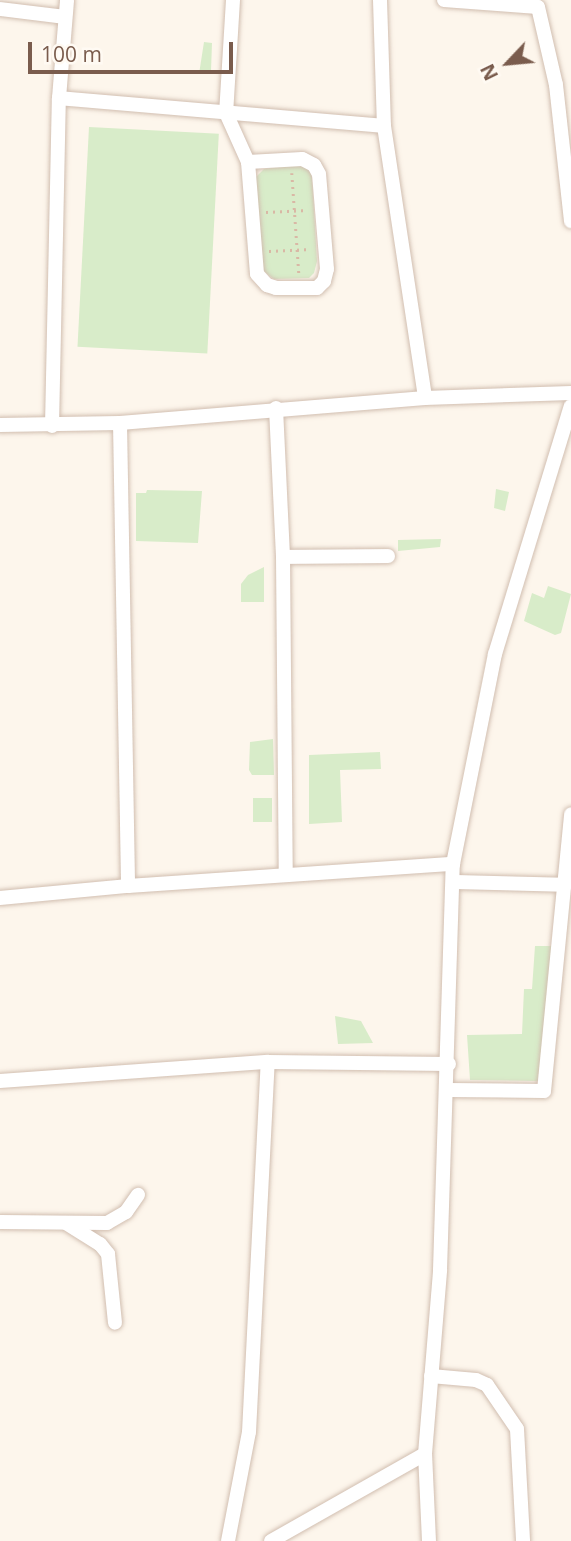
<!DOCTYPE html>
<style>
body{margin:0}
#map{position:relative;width:571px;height:1541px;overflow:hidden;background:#fdf6ec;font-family:"Open Sans",sans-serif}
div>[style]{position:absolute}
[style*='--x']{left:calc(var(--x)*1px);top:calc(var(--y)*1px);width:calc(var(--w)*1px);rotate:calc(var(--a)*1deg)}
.green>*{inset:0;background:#d8ecc9;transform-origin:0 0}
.path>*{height:2.5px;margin-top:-1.25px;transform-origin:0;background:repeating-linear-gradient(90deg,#d9b8a5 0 2px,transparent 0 7px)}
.roads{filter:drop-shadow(0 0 2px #d1beb0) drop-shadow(0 0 2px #d1beb0)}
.minor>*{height:14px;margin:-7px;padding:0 7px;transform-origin:7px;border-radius:7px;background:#fff}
span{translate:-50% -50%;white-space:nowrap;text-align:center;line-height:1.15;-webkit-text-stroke:5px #fffaf3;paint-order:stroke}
.north{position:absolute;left:473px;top:28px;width:70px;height:70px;-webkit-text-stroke:5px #fffaf3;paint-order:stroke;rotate:244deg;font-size:19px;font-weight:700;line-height:28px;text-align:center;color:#7a5c4d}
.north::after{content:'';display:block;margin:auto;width:24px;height:32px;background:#7a5c4d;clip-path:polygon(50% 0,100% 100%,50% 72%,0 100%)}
.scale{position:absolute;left:28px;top:42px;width:205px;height:32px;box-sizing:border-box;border:4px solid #7a5c4d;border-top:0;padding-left:9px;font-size:21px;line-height:24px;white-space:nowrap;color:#7a5c4d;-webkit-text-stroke:5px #fffaf3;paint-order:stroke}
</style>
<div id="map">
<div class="green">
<i style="clip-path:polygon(204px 42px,212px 43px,211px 71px,205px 70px,199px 74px)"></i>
<i style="left:89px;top:127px;width:130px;height:220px;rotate:3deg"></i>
<i style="clip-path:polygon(300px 164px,309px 169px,312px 177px,317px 261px,314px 273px,309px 278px,274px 279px,262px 270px,254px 179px,264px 169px)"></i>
<i style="clip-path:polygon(496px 489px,509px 492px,505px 511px,494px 508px)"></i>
<i style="clip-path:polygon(147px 490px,202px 491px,198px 543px,136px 541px,136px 493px,146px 493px)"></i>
<i style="clip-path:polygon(441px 539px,440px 547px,398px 551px,398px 540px)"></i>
<i style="clip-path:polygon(264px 567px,264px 602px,241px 602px,241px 584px,248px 575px)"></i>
<i style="clip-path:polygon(548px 586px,571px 594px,561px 633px,555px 635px,524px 621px,532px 593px,544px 598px)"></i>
<i style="clip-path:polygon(273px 739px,274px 775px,252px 775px,249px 770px,250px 742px)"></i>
<i style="clip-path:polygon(380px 752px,381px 769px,340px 770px,342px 822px,309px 824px,309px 755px)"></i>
<i style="left:253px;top:798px;width:19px;height:24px"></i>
<i style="clip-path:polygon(535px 946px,555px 946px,538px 1081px,470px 1080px,467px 1035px,522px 1034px,524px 989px,532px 989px)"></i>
<i style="clip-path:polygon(335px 1016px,361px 1021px,373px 1043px,338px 1044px)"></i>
</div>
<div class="path">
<i style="--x:292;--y:173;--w:101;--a:86"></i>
<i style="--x:266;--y:212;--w:42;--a:-2.7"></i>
<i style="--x:269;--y:251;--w:42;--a:-2.7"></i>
</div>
<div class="roads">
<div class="minor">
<i style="--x:233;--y:0;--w:113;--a:93.5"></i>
<i style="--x:226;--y:113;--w:54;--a:65.8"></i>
<i style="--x:248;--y:162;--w:112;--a:85.4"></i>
<i style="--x:257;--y:274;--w:15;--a:48"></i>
<i style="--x:267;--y:285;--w:9;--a:18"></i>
<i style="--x:276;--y:288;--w:41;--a:0"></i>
<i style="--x:317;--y:288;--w:10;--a:-45"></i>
<i style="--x:324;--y:281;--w:12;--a:-76"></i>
<i style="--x:327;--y:269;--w:95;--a:-94.8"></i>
<i style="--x:319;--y:174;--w:10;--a:-119"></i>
<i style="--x:314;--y:165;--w:13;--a:-153"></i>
<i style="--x:302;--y:159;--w:54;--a:176.8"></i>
<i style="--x:380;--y:0;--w:126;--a:88.2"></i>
<i style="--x:384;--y:126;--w:275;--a:81.4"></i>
<i style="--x:444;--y:0;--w:94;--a:4.3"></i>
<i style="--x:538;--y:7;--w:80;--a:77"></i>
<i style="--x:556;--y:85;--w:137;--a:83.7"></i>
<i style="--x:0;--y:9;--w:65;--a:7"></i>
<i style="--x:59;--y:98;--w:326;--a:4.9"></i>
<i style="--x:276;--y:408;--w:149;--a:87.3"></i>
<i style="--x:283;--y:557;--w:318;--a:89.5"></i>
<i style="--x:120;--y:423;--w:463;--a:89"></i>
<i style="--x:0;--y:425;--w:120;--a:-1"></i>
<i style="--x:120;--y:423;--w:306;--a:-4.7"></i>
<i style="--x:425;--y:398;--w:146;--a:-2"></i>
<i style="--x:52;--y:426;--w:328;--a:-88.8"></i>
<i style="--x:59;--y:98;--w:98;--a:-85.3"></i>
<i style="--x:283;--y:557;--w:105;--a:-0.5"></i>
<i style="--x:453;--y:882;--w:112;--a:1.5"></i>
<i style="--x:0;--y:898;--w:129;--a:-5.4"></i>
<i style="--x:128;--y:886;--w:326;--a:-3.9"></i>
<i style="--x:0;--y:1081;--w:269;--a:-4.1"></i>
<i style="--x:268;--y:1062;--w:181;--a:0.6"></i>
<i style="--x:448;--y:1090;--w:96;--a:0.6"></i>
<i style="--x:544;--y:1091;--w:278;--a:-84.4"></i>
<i style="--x:0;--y:1222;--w:107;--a:0.5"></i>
<i style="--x:107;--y:1223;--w:22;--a:-30"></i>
<i style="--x:126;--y:1212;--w:21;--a:-55"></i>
<i style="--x:66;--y:1223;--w:40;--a:32"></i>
<i style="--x:100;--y:1244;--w:13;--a:51"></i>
<i style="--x:108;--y:1254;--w:69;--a:84.2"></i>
<i style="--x:431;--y:1376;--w:45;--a:5.1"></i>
<i style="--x:476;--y:1380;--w:12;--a:24"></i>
<i style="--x:487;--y:1385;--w:53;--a:55.7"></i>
<i style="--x:517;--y:1429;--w:112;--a:86.9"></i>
<i style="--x:228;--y:1541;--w:111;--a:-79.1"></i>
<i style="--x:249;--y:1432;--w:370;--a:-87.1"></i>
<i style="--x:271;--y:1541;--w:177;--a:-29.5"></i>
<i style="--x:429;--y:1541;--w:87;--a:-92.6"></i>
<i style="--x:425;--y:1454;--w:185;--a:-85.3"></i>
<i style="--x:440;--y:1270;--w:406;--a:-88.2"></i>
<i style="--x:453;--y:864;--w:214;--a:-78.7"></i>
<i style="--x:495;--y:654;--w:259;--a:-73"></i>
</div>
</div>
<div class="north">N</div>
<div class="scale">100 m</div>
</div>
